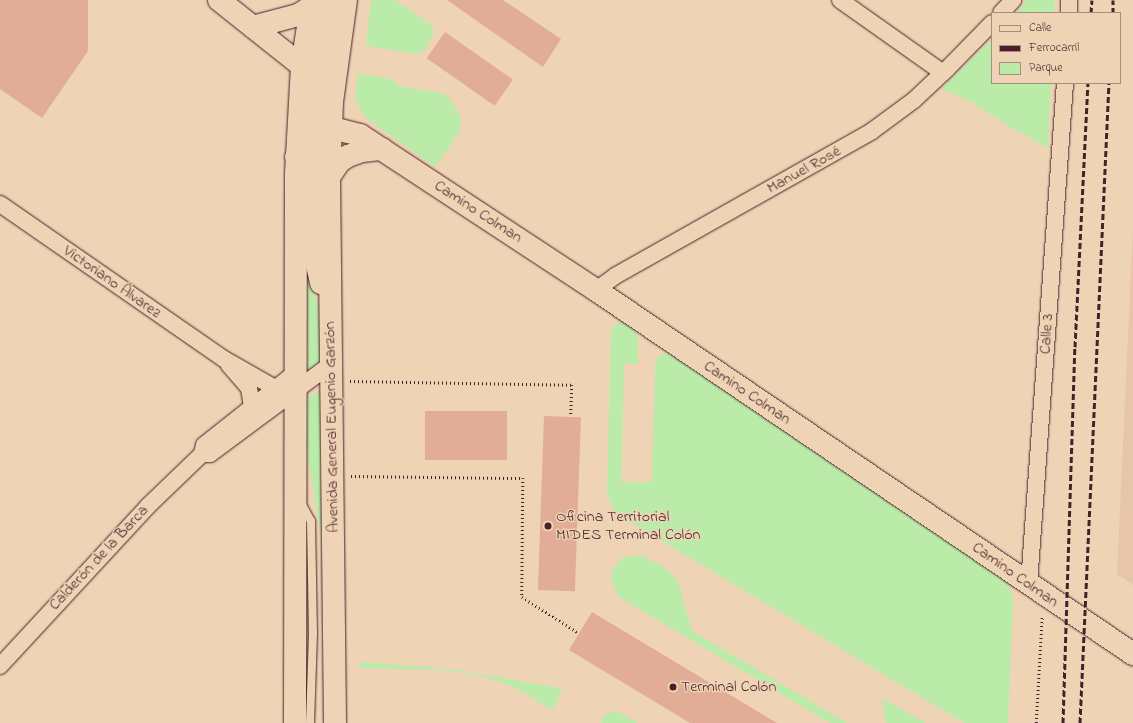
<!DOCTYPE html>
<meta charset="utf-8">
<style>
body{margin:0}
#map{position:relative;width:1133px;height:723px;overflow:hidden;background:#eed4b5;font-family:"Indie Flower",sans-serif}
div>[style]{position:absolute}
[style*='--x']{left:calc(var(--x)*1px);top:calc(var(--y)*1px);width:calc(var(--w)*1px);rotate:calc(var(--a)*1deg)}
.built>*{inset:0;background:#e7c5a9}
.green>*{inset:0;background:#bbeba9}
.building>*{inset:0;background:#e2ad96;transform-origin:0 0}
.path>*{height:2.5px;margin-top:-1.25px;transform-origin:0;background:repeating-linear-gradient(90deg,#4a1f2b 0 1px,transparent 0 4px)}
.roads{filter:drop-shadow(0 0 1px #4a1f2b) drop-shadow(0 0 1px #4a1f2b)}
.lane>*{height:8px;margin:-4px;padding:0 4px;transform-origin:4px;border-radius:4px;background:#eed4b5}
.street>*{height:16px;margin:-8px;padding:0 8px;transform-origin:8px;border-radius:8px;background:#eed4b5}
.secondary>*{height:22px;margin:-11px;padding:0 11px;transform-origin:11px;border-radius:11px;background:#eed4b5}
.rail>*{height:3px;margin-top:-1.5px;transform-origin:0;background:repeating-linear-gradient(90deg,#4a1f2b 0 6px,transparent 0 9px)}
.dots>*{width:11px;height:11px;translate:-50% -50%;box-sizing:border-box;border:2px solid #eed4b5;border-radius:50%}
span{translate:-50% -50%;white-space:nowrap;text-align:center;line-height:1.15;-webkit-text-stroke:3px #eed4b5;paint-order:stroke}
.street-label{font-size:16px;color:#4a1f2b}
.poi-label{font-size:16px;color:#4a1f2b}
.left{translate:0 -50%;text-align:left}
.legend{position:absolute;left:991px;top:12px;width:130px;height:72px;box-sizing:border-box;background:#eed4b5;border:1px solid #ac8c7e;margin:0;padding:5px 7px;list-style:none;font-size:12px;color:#4a1f2b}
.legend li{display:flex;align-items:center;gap:8px;height:20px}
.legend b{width:20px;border:1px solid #ac8c7e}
</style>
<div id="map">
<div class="built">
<i style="clip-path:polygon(1133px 228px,1133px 585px,1117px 574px)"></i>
</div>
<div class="green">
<i style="clip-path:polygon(371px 0,395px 0,433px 26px,433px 36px,424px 51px,418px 54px,366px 46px)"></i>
<i style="clip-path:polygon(1027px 0,1055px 0,1054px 13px,1016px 13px)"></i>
<i style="clip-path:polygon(992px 39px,992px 83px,1051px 83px,1048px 148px,1010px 127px,970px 101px,941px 89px)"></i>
<i style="clip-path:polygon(358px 73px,394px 80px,399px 86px,442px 93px,450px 98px,461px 119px,459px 133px,435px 167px,367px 119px,355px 100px)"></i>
<i style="clip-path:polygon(305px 175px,311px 276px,319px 311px,321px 356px,318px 364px,308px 370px)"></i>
<i style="clip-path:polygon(619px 322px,625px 323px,635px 329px,638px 337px,638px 364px,624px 364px,621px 482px,652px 482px,655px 362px,661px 354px,672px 353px,1005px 580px,1010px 587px,1013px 601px,1008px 723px,964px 723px,614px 512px,607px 494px,611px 333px,613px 326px)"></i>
<i style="clip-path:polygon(319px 391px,321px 392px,329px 643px,326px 646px,323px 643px,323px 549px,306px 447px,306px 398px)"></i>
<i style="clip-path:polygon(640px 555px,664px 567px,678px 581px,692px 631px,847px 723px,830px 723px,619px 597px,611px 582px,612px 570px,623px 557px)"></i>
<i style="clip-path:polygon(361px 662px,451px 669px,560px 688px,562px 691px,554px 708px,551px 709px,512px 686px,478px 675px,443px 670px,361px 668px,358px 665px)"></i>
<i style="clip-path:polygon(882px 699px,884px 699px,925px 723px,886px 723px)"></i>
<i style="clip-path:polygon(614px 711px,620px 713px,637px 723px,601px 723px,605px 715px)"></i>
</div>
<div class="building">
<i style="clip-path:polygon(0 0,88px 0,88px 51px,42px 118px,0 89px)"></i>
<i style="clip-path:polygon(447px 0,503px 0,561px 39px,543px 67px)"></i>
<i style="left:445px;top:32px;width:83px;height:32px;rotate:35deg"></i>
<i style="left:425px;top:411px;width:82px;height:49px"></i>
<i style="left:544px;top:416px;width:37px;height:174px;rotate:2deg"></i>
<i style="clip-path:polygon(592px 612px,777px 723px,690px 723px,569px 650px)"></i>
</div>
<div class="path">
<i style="--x:350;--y:381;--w:222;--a:1"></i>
<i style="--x:572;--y:385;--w:29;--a:92"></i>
<i style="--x:351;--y:476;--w:172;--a:0.7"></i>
<i style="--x:523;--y:478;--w:119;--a:90.5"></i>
<i style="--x:522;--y:597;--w:67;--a:32.3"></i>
<i style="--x:1036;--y:723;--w:106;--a:-86.8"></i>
</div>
<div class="roads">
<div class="lane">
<i style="--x:301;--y:503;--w:21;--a:61"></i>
<i style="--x:311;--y:521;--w:112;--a:89"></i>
<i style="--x:313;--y:633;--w:90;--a:91.9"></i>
</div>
<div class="street">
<i style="--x:840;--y:0;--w:126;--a:35.3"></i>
<i style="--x:1001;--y:13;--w:18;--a:-47"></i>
<i style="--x:1069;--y:13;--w:13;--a:-90"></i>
<i style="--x:0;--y:204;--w:272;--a:34.7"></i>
<i style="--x:224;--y:359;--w:59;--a:29.6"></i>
<i style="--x:596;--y:290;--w:24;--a:-36"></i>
<i style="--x:615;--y:276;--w:295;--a:-29.4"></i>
<i style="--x:872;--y:131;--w:52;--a:-36.4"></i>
<i style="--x:914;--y:100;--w:45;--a:-43.2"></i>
<i style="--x:947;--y:69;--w:64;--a:-45.6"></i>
<i style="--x:229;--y:365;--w:30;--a:49"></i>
<i style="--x:249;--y:388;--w:18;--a:81"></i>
<i style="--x:202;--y:454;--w:8;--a:0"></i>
<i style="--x:210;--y:454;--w:151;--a:-36.6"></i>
<i style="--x:1029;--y:584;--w:502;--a:-85.89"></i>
<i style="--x:0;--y:666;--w:218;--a:-47.2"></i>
<i style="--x:148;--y:506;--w:75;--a:-43.9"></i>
<i style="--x:202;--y:454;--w:9;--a:-77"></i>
<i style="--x:204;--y:445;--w:116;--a:-38.4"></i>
</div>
<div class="secondary">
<i style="--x:219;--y:0;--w:106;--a:38.5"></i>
<i style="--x:302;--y:66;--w:13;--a:51"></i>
<i style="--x:253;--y:27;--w:47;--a:-14.9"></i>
<i style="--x:298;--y:15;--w:15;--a:-32"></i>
<i style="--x:311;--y:85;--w:50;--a:85.4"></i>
<i style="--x:315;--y:135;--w:117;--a:90.5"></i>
<i style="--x:314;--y:252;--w:32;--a:77"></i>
<i style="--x:327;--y:91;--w:24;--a:-107"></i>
<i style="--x:320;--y:68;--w:68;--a:-83.3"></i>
<i style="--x:296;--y:157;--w:15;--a:-62"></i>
<i style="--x:303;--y:144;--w:15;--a:-37"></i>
<i style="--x:315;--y:135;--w:25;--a:-11"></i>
<i style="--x:340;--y:130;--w:21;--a:14"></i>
<i style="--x:360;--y:135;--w:282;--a:33.3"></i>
<i style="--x:596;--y:290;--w:649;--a:34.13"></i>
<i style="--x:329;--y:177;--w:18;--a:-56"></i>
<i style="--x:339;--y:162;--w:11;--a:-34"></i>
<i style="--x:348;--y:156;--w:15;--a:-20"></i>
<i style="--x:362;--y:151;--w:20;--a:-6"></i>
<i style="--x:295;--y:723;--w:549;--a:-89.9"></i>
<i style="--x:296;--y:174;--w:108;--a:-86.8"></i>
<i style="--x:302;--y:66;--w:67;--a:-81.4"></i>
<i style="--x:335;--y:723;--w:546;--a:-90.63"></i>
<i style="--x:329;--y:177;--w:75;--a:-87.7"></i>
<i style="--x:332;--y:102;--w:103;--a:-82.2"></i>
</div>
</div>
<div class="rail">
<i style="--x:1091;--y:13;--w:13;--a:-86"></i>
<i style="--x:1113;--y:13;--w:13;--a:-90"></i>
<i style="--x:1063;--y:723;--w:376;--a:-88.2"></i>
<i style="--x:1075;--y:347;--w:264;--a:-87.2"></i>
<i style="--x:1080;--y:723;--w:641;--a:-87.41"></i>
</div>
<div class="dots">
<i style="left:548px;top:526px;background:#4a1f2b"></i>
<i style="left:673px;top:687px;background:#4a1f2b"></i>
</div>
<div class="street-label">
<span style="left:804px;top:170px;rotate:-29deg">Manuel Rosé</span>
<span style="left:478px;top:212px;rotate:33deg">Camino Colman</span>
<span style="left:112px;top:282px;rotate:35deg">Victoriano Álvarez</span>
<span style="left:1047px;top:334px;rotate:-86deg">Calle 3</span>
<span style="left:747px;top:393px;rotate:34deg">Camino Colman</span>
<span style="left:332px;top:427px;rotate:-91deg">Avenida General Eugenio Garzón</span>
<span style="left:99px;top:558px;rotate:-47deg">Calderón de la Barca</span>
<span style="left:1015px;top:575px;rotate:35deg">Camino Colman</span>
</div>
<div class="poi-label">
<span class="left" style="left:556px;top:526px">Oficina Territorial<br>MIDES Terminal Colón</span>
<span class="left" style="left:681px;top:687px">Terminal Colón</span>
</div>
<ul class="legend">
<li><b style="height:5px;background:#eed4b5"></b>Calle</li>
<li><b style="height:5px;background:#4a1f2b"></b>Ferrocarril</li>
<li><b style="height:11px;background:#bbeba9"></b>Parque</li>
</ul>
</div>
